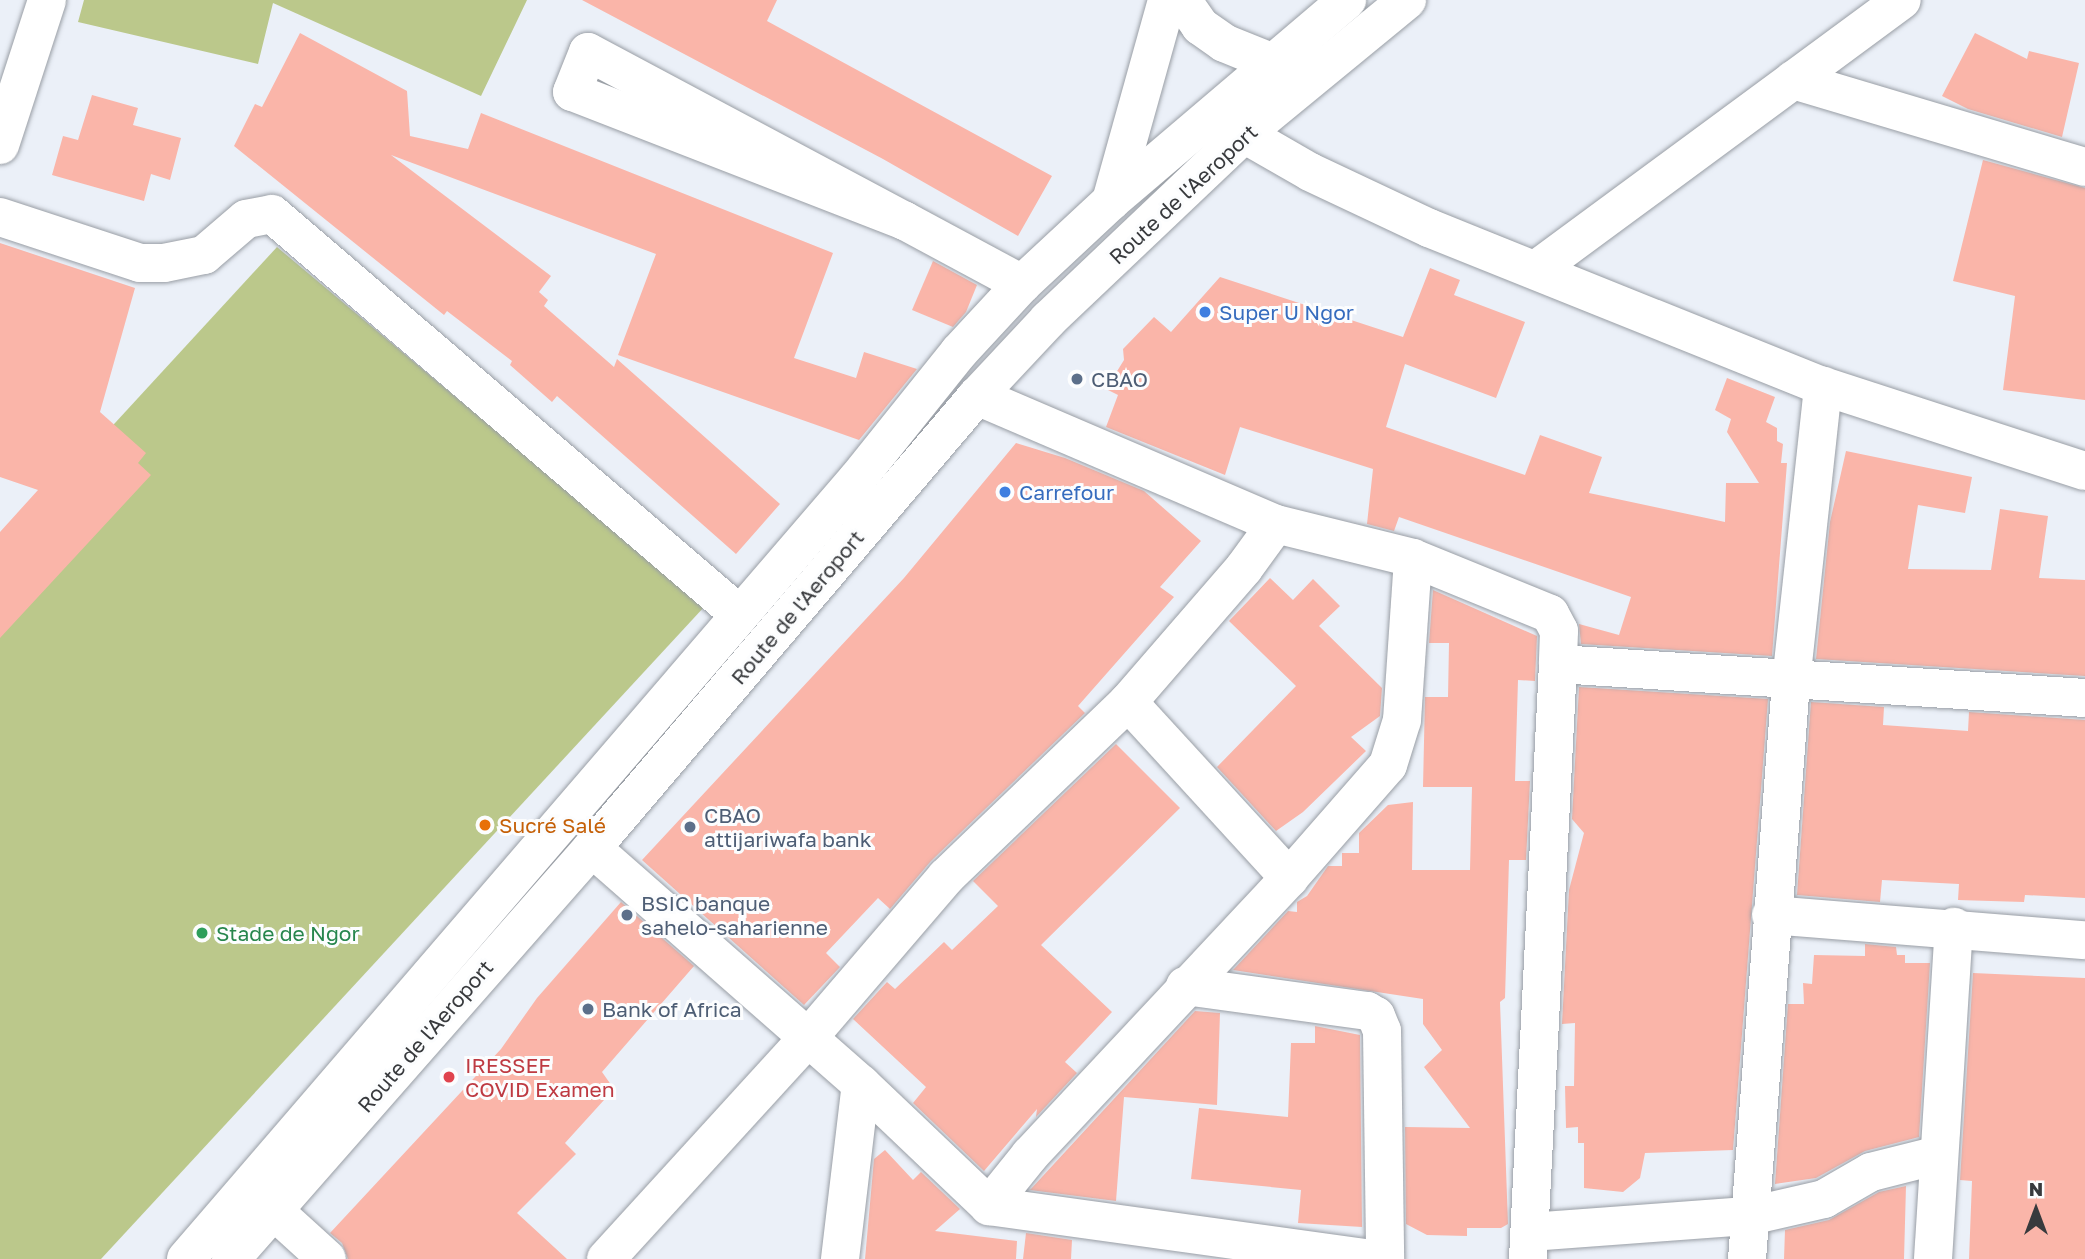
<!DOCTYPE html>
<meta charset="utf-8">
<style>
body{margin:0}
#map{position:relative;width:2085px;height:1259px;overflow:hidden;background:#ebf0f8;font-family:"Golos Text",sans-serif}
div>[style]{position:absolute}
[style*='--x']{left:calc(var(--x)*1px);top:calc(var(--y)*1px);width:calc(var(--w)*1px);rotate:calc(var(--a)*1deg)}
.green>*{inset:0;background:#bbc88b}
.building>*{inset:0;background:#fab5a9}
.roads{filter:drop-shadow(0 0 2px #999ea5) drop-shadow(0 0 2px #999ea5)}
.minor>*{height:38px;margin:-19px;padding:0 19px;transform-origin:19px;border-radius:19px;background:#fff}
.highway>*{height:38px;margin:-19px;padding:0 19px;transform-origin:19px;border-radius:19px;background:#fff}
.dots>*{width:19px;height:19px;translate:-50% -50%;box-sizing:border-box;border:4px solid #fcfdfe;border-radius:50%}
span{translate:-50% -50%;white-space:nowrap;text-align:center;line-height:1.15;-webkit-text-stroke:6px #fcfdfe;paint-order:stroke}
.street-label{font-size:21px;color:#383a3d}
.shop-label{font-size:21px;color:#366cbe}
.left{translate:0 -50%;text-align:left}
.service-label{font-size:21px;color:#4e5e75}
.food-label{font-size:21px;color:#c56008}
.leisure-label{font-size:21px;color:#27864d}
.health-label{font-size:21px;color:#be3a42}
.north{position:absolute;left:2001px;top:1175px;width:70px;height:70px;-webkit-text-stroke:5px #fcfdfe;paint-order:stroke;rotate:0deg;font-size:19px;font-weight:700;line-height:28px;text-align:center;color:#383a3d}
.north::after{content:'';display:block;margin:auto;width:24px;height:32px;background:#383a3d;clip-path:polygon(50% 0,100% 100%,50% 72%,0 100%)}
</style>
<div id="map">
<div class="green">
<i style="clip-path:polygon(84px 0,527px 0,481px 96px,273px 3px,258px 64px,78px 22px)"></i>
<i style="clip-path:polygon(277px 247px,705px 606px,101px 1259px,0 1259px,0 548px)"></i>
</div>
<div class="building">
<i style="clip-path:polygon(582px 0,777px 0,767px 21px,1052px 176px,1018px 236px,883px 159px)"></i>
<i style="clip-path:polygon(300px 33px,407px 91px,410px 136px,468px 149px,481px 113px,833px 253px,794px 358px,856px 378px,864px 352px,917px 369px,859px 440px,618px 355px,656px 254px,391px 155px,551px 276px,539px 292px,548px 300px,544px 306px,614px 367px,617px 359px,780px 504px,736px 554px,557px 396px,552px 402px,510px 365px,512px 361px,447px 311px,444px 315px,234px 146px,255px 104px,262px 107px)"></i>
<i style="clip-path:polygon(1975px 33px,2027px 59px,2029px 51px,2079px 63px,2062px 137px,1968px 109px,1942px 96px)"></i>
<i style="clip-path:polygon(92px 95px,138px 108px,133px 125px,181px 138px,170px 180px,151px 174px,144px 201px,52px 175px,63px 136px,78px 140px)"></i>
<i style="clip-path:polygon(1983px 160px,2085px 188px,2085px 400px,2003px 390px,2015px 296px,1953px 281px)"></i>
<i style="clip-path:polygon(0 243px,135px 288px,100px 412px,146px 453px,138px 463px,151px 475px,0 638px,0 532px,38px 490px,0 477px)"></i>
<i style="clip-path:polygon(933px 261px,977px 285px,966px 312px,953px 327px,912px 310px)"></i>
<i style="clip-path:polygon(1430px 268px,1460px 280px,1454px 295px,1525px 322px,1496px 398px,1405px 364px,1386px 427px,1525px 475px,1540px 435px,1602px 457px,1589px 493px,1725px 522px,1726px 483px,1759px 483px,1727px 432px,1731px 419px,1715px 410px,1727px 378px,1775px 397px,1766px 422px,1777px 428px,1777px 441px,1783px 444px,1781px 463px,1787px 463px,1772px 656px,1581px 644px,1579px 624px,1619px 635px,1631px 597px,1399px 517px,1394px 531px,1367px 524px,1373px 469px,1240px 427px,1225px 475px,1106px 427px,1118px 395px,1106px 389px,1124px 360px,1123px 349px,1154px 317px,1171px 332px,1220px 277px,1403px 337px)"></i>
<i style="clip-path:polygon(1016px 443px,1065px 458px,1144px 491px,1201px 541px,1160px 587px,1174px 597px,1078px 706px,1085px 713px,931px 861px,890px 909px,878px 898px,826px 953px,840px 967px,804px 1005px,642px 860px,904px 578px)"></i>
<i style="clip-path:polygon(1846px 451px,1972px 477px,1965px 513px,1918px 505px,1908px 569px,1991px 570px,2000px 509px,2048px 516px,2039px 578px,2085px 580px,2085px 676px,1816px 659px,1830px 522px)"></i>
<i style="clip-path:polygon(1270px 578px,1293px 600px,1313px 579px,1340px 606px,1319px 626px,1382px 688px,1380px 716px,1351px 737px,1366px 751px,1303px 812px,1276px 831px,1217px 767px,1296px 686px,1229px 621px)"></i>
<i style="clip-path:polygon(1433px 590px,1537px 636px,1535px 681px,1518px 680px,1515px 781px,1530px 781px,1526px 860px,1509px 860px,1505px 998px,1500px 1002px,1508px 1224px,1501px 1228px,1467px 1228px,1467px 1236px,1427px 1235px,1406px 1224px,1405px 1127px,1470px 1128px,1424px 1067px,1442px 1050px,1423px 1024px,1423px 999px,1233px 970px,1288px 911px,1297px 912px,1297px 902px,1307px 896px,1328px 866px,1342px 866px,1342px 853px,1359px 853px,1359px 833px,1388px 805px,1413px 802px,1412px 870px,1470px 870px,1472px 787px,1423px 787px,1425px 697px,1448px 697px,1449px 643px,1429px 643px)"></i>
<i style="clip-path:polygon(1579px 687px,1768px 699px,1733px 1150px,1645px 1153px,1640px 1178px,1623px 1192px,1584px 1188px,1584px 1143px,1578px 1143px,1578px 1127px,1566px 1128px,1565px 1086px,1574px 1086px,1575px 1023px,1562px 1024px,1569px 890px,1584px 833px,1572px 819px)"></i>
<i style="clip-path:polygon(1811px 702px,1884px 707px,1883px 725px,1968px 731px,1969px 712px,2085px 720px,2085px 898px,2025px 895px,2024px 902px,1958px 900px,1959px 884px,1882px 880px,1880px 902px,1797px 895px)"></i>
<i style="clip-path:polygon(1116px 744px,1180px 808px,1041px 945px,1112px 1012px,1065px 1062px,1077px 1073px,1036px 1117px,1037px 1109px,984px 1171px,913px 1103px,926px 1087px,853px 1019px,887px 982px,895px 989px,944px 942px,952px 950px,998px 906px,973px 881px)"></i>
<i style="clip-path:polygon(621px 902px,694px 966px,602px 1072px,614px 1089px,565px 1143px,576px 1154px,517px 1213px,567px 1259px,348px 1259px,342px 1243px,330px 1233px,501px 1049px,537px 998px)"></i>
<i style="clip-path:polygon(1865px 944px,1896px 947px,1897px 955px,1905px 955px,1905px 963px,1930px 963px,1919px 1137px,1865px 1151px,1816px 1178px,1775px 1184px,1788px 1004px,1804px 1004px,1803px 983px,1812px 984px,1814px 955px,1865px 956px)"></i>
<i style="clip-path:polygon(1973px 973px,2085px 978px,2085px 1259px,1969px 1259px,1972px 1181px,1960px 1180px)"></i>
<i style="clip-path:polygon(1195px 1011px,1220px 1013px,1217px 1105px,1124px 1097px,1116px 1201px,1030px 1190px)"></i>
<i style="clip-path:polygon(1315px 1026px,1360px 1035px,1362px 1227px,1298px 1223px,1301px 1190px,1191px 1179px,1199px 1108px,1288px 1117px,1291px 1043px,1315px 1043px)"></i>
<i style="clip-path:polygon(885px 1150px,913px 1180px,921px 1172px,960px 1209px,935px 1231px,1017px 1241px,1016px 1259px,865px 1259px,874px 1159px)"></i>
<i style="clip-path:polygon(1906px 1186px,1904px 1259px,1784px 1259px,1785px 1230px,1829px 1220px,1879px 1192px)"></i>
<i style="clip-path:polygon(1026px 1233px,1072px 1240px,1071px 1259px,1023px 1259px)"></i>
</div>
<div class="roads">
<div class="minor">
<i style="--x:1182;--y:0;--w:32;--a:55"></i>
<i style="--x:1200;--y:26;--w:29;--a:35"></i>
<i style="--x:1224;--y:43;--w:51;--a:22"></i>
<i style="--x:1793;--y:80;--w:305;--a:16.6"></i>
<i style="--x:1244;--y:134;--w:76;--a:29.9"></i>
<i style="--x:1310;--y:172;--w:132;--a:25.2"></i>
<i style="--x:1429;--y:228;--w:424;--a:21.9"></i>
<i style="--x:1823;--y:386;--w:275;--a:18"></i>
<i style="--x:0;--y:145;--w:152;--a:-72"></i>
<i style="--x:1111;--y:201;--w:209;--a:-74.4"></i>
<i style="--x:0;--y:217;--w:147;--a:18.2"></i>
<i style="--x:140;--y:263;--w:24;--a:0"></i>
<i style="--x:164;--y:263;--w:41;--a:-11.3"></i>
<i style="--x:204;--y:255;--w:55;--a:-40.6"></i>
<i style="--x:246;--y:219;--w:26;--a:-11"></i>
<i style="--x:272;--y:214;--w:616;--a:40.59"></i>
<i style="--x:905;--y:221;--w:357;--a:-158.8"></i>
<i style="--x:572;--y:92;--w:43;--a:-68.2"></i>
<i style="--x:588;--y:52;--w:359;--a:28.1"></i>
<i style="--x:905;--y:221;--w:133;--a:28.3"></i>
<i style="--x:1537;--y:269;--w:453;--a:-36.4"></i>
<i style="--x:977;--y:396;--w:325;--a:23.2"></i>
<i style="--x:1276;--y:524;--w:141;--a:13.9"></i>
<i style="--x:1413;--y:558;--w:148;--a:22.2"></i>
<i style="--x:1550;--y:614;--w:19;--a:62"></i>
<i style="--x:1559;--y:631;--w:33;--a:92"></i>
<i style="--x:1558;--y:664;--w:596;--a:92.89"></i>
<i style="--x:1558;--y:664;--w:528;--a:3.69"></i>
<i style="--x:1128;--y:702;--w:239;--a:47.5"></i>
<i style="--x:592;--y:848;--w:358;--a:41.3"></i>
<i style="--x:861;--y:1084;--w:177;--a:43.6"></i>
<i style="--x:989;--y:1206;--w:388;--a:7.9"></i>
<i style="--x:1771;--y:915;--w:315;--a:4.6"></i>
<i style="--x:1185;--y:986;--w:184;--a:7.8"></i>
<i style="--x:1367;--y:1011;--w:10;--a:29"></i>
<i style="--x:1376;--y:1016;--w:16;--a:68"></i>
<i style="--x:1382;--y:1031;--w:228;--a:89.2"></i>
<i style="--x:989;--y:1206;--w:65;--a:-51.2"></i>
<i style="--x:1030;--y:1155;--w:379;--a:-46.9"></i>
<i style="--x:1289;--y:878;--w:150;--a:-48.8"></i>
<i style="--x:1388;--y:765;--w:47;--a:-72.7"></i>
<i style="--x:1402;--y:720;--w:162;--a:-86.1"></i>
<i style="--x:272;--y:1209;--w:74;--a:42.3"></i>
<i style="--x:1530;--y:1232;--w:221;--a:-4.2"></i>
<i style="--x:1750;--y:1216;--w:76;--a:-12.9"></i>
<i style="--x:1824;--y:1199;--w:54;--a:-29.9"></i>
<i style="--x:1871;--y:1172;--w:69;--a:-14.2"></i>
<i style="--x:606;--y:1259;--w:299;--a:-47.6"></i>
<i style="--x:808;--y:1038;--w:212;--a:-49.4"></i>
<i style="--x:946;--y:877;--w:252;--a:-43.9"></i>
<i style="--x:1128;--y:702;--w:177;--a:-49.1"></i>
<i style="--x:1244;--y:568;--w:54;--a:-54"></i>
<i style="--x:840;--y:1259;--w:176;--a:-83.2"></i>
<i style="--x:1747;--y:1259;--w:579;--a:-85.64"></i>
<i style="--x:1791;--y:682;--w:298;--a:-83.8"></i>
<i style="--x:1933;--y:1259;--w:333;--a:-86.4"></i>
</div>
<div class="highway">
<i style="--x:186;--y:1259;--w:1030;--a:-49.29"></i>
<i style="--x:858;--y:478;--w:161;--a:-51.3"></i>
<i style="--x:959;--y:352;--w:93;--a:-47.2"></i>
<i style="--x:1022;--y:284;--w:122;--a:-43"></i>
<i style="--x:1111;--y:201;--w:310;--a:-40.4"></i>
<i style="--x:231;--y:1259;--w:547;--a:-48.71"></i>
<i style="--x:592;--y:848;--w:594;--a:-49.58"></i>
<i style="--x:977;--y:396;--w:104;--a:-46.9"></i>
<i style="--x:1048;--y:320;--w:270;--a:-43.5"></i>
<i style="--x:1244;--y:134;--w:211;--a:-39.4"></i>
</div>
</div>
<div class="dots">
<i style="left:1205px;top:312px;background:#3f7fe0"></i>
<i style="left:1077px;top:379px;background:#5c6f8a"></i>
<i style="left:1005px;top:492px;background:#3f7fe0"></i>
<i style="left:485px;top:825px;background:#e8710a"></i>
<i style="left:690px;top:827px;background:#5c6f8a"></i>
<i style="left:627px;top:915px;background:#5c6f8a"></i>
<i style="left:202px;top:933px;background:#2e9e5b"></i>
<i style="left:588px;top:1009px;background:#5c6f8a"></i>
<i style="left:449px;top:1077px;background:#e0444e"></i>
</div>
<div class="street-label">
<span style="left:1183px;top:194px;rotate:-43deg">Route de l'Aeroport</span>
<span style="left:797px;top:607px;rotate:-50deg">Route de l'Aeroport</span>
<span style="left:425px;top:1036px;rotate:-49deg">Route de l'Aeroport</span>
</div>
<div class="shop-label">
<span class="left" style="left:1219px;top:312px">Super U Ngor</span>
<span class="left" style="left:1019px;top:492px">Carrefour</span>
</div>
<div class="service-label">
<span class="left" style="left:1091px;top:379px">CBAO</span>
<span class="left" style="left:704px;top:827px">CBAO<br>attijariwafa bank</span>
<span class="left" style="left:641px;top:915px">BSIC banque<br>sahelo-saharienne</span>
<span class="left" style="left:602px;top:1009px">Bank of Africa</span>
</div>
<div class="food-label">
<span class="left" style="left:499px;top:825px">Sucré Salé</span>
</div>
<div class="leisure-label">
<span class="left" style="left:216px;top:933px">Stade de Ngor</span>
</div>
<div class="health-label">
<span class="left" style="left:465px;top:1077px">IRESSEF<br>COVID Examen</span>
</div>
<div class="north">N</div>
</div>
